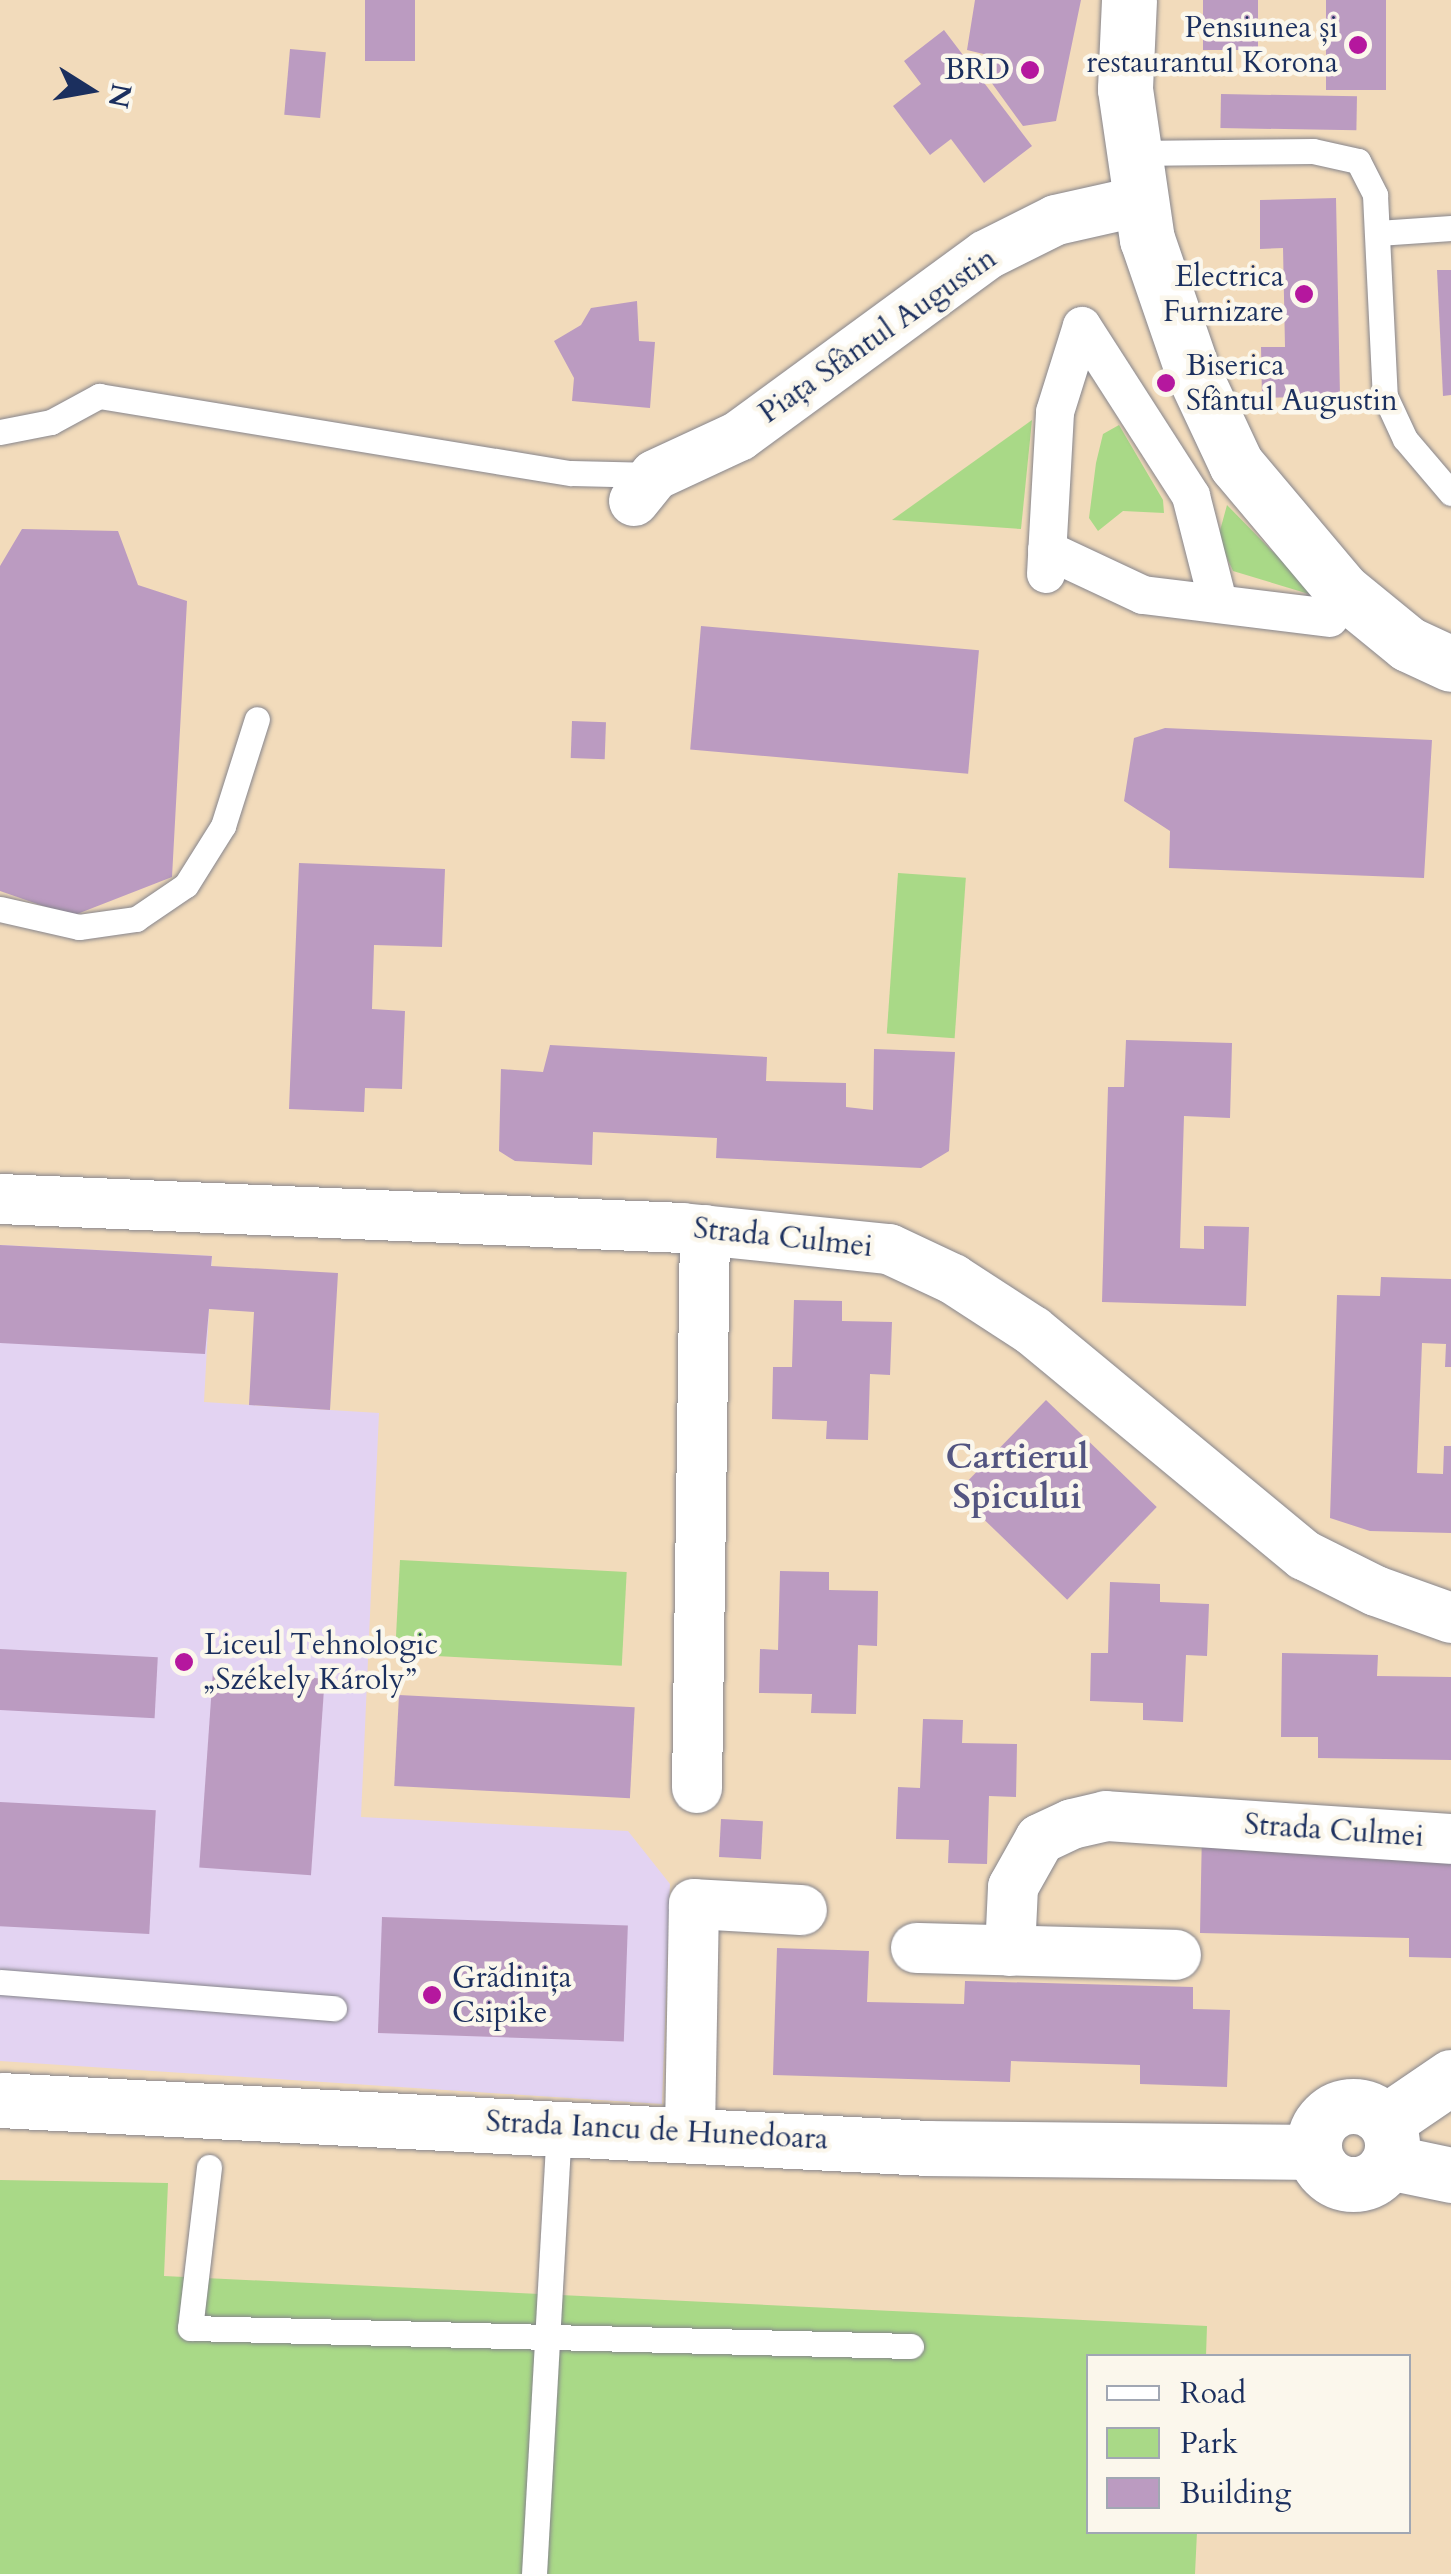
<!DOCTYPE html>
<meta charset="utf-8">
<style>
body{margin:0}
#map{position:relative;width:1451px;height:2574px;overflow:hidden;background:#f2dbbb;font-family:Cardo,serif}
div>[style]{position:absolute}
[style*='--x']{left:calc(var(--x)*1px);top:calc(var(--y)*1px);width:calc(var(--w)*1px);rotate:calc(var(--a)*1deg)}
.built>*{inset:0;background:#e3d3f2}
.green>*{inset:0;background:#a9d987;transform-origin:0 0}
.building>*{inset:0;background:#bb9bc1;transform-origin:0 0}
.roads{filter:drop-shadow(0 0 2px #86858c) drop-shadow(0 0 2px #86858c)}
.service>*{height:25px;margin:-12.5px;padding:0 12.5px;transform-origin:12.5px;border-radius:12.5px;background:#fff}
.pedestrian>*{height:38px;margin:-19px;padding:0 19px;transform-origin:19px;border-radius:19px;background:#fff}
.minor>*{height:50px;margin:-25px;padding:0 25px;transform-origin:25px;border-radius:25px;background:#fff}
.tertiary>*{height:55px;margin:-27.5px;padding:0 27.5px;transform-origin:27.5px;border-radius:27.5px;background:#fff}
.tertiary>.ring{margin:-27.5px;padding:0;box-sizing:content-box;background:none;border:55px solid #fff;border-radius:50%}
.dots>*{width:28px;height:28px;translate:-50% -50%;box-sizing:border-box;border:5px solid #fbf7ec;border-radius:50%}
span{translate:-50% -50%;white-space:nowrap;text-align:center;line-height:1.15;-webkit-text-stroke:9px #fbf7ec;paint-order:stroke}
.poi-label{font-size:30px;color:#1b2f5e}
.right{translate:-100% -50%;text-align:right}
.left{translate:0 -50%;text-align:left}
.street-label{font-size:30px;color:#1b2f5e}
.quarter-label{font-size:35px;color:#535581;font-weight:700}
.legend{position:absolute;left:1086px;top:2354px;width:325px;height:180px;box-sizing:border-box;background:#fbf7ec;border:2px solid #a1a7b3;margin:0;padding:12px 18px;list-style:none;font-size:30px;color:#1b2f5e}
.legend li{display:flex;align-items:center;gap:20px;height:50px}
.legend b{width:50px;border:2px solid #a1a7b3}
.north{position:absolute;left:40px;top:40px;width:100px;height:100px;-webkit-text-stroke:8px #fbf7ec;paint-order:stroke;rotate:101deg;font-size:28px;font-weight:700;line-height:40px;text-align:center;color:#1b2f5e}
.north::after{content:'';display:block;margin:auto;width:35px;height:45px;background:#1b2f5e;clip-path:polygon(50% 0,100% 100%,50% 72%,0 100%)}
</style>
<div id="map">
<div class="built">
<i style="clip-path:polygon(0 1245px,212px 1256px,204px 1402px,379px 1413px,361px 1817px,628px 1831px,670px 1884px,662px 2104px,0 2061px)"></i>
</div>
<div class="green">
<i style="clip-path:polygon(1032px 420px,1021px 529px,892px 520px)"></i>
<i style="clip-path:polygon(1119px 425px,1163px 500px,1164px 513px,1123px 511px,1098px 531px,1089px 518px,1096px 463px,1103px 434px)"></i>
<i style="clip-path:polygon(1227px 505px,1272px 551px,1332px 601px,1233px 571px,1218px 538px)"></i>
<i style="left:898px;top:873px;width:68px;height:161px;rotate:4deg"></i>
<i style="left:400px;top:1560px;width:227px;height:94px;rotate:3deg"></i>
<i style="clip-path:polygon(0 2180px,168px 2183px,164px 2276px,1207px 2326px,1206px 2356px,1088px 2356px,1088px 2532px,1197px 2532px,1195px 2574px,0 2574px)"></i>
</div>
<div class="building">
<i style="left:365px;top:0;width:50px;height:61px"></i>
<i style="clip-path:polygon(975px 0,1081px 0,1056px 121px,1023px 126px,991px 82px,996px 57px,967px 50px)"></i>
<i style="left:1203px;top:0;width:55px;height:50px"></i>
<i style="left:1326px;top:0;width:60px;height:90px"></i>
<i style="clip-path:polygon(944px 30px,1032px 146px,984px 183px,951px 139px,930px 155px,893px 106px,921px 84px,904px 61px)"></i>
<i style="left:290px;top:49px;width:36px;height:66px;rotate:5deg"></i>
<i style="left:1221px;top:94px;width:136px;height:34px;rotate:1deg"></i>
<i style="clip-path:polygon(1336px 198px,1340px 396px,1262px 398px,1261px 347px,1285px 347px,1283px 248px,1260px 249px,1260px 200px)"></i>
<i style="clip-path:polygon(1437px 270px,1451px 270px,1451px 395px,1443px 396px)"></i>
<i style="clip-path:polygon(637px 301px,639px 341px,655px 342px,650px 408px,572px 401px,574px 378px,554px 341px,581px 325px,591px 308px)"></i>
<i style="clip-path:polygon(22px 529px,118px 531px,138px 585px,187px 601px,172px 877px,72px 916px,0 891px,0 566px)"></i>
<i style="left:701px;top:626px;width:279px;height:124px;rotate:5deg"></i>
<i style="left:572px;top:721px;width:34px;height:37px;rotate:2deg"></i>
<i style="clip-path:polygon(1165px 728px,1432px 740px,1424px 878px,1169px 868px,1170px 831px,1124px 801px,1134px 738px)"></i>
<i style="clip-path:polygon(299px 863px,445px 869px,442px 947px,374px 945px,372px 1009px,405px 1011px,402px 1089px,365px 1088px,364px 1112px,289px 1109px)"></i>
<i style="clip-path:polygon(1126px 1040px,1232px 1043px,1230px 1118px,1184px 1116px,1180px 1248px,1204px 1249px,1204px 1226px,1249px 1227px,1246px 1306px,1102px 1302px,1108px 1087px,1124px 1087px)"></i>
<i style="clip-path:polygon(550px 1045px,767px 1057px,766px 1081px,846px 1083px,846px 1107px,873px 1110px,874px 1049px,955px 1052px,949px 1151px,921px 1168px,716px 1158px,717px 1138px,593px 1132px,592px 1165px,515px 1161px,499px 1151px,501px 1069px,543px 1072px)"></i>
<i style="clip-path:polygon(0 1245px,212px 1256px,211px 1266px,338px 1273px,330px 1410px,249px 1405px,254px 1312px,209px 1309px,205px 1354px,0 1343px)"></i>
<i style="clip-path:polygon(1381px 1277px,1451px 1279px,1451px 1367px,1445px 1367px,1446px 1344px,1422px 1343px,1417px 1473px,1443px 1474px,1444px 1446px,1451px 1446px,1451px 1533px,1370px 1531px,1330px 1518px,1337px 1295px,1380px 1296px)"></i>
<i style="clip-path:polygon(794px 1300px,842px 1301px,842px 1321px,892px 1322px,890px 1375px,870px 1374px,868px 1440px,826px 1439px,827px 1421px,772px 1419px,773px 1367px,792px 1367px)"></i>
<i style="left:1046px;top:1400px;width:154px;height:129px;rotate:44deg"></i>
<i style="clip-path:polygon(780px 1571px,829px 1572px,829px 1590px,878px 1591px,877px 1646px,858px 1645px,856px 1714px,811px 1713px,812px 1694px,759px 1693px,760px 1649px,778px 1650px)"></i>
<i style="clip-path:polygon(1110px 1582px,1160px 1584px,1160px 1602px,1209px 1604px,1207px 1656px,1186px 1655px,1183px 1722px,1143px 1720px,1143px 1703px,1090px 1701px,1091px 1653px,1108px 1653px)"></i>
<i style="left:0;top:1649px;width:158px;height:61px;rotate:3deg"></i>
<i style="clip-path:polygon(1282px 1653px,1378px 1655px,1377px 1676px,1451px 1677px,1451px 1760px,1318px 1758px,1318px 1737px,1281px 1737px)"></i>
<i style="left:213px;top:1671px;width:112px;height:197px;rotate:4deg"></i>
<i style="left:399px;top:1695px;width:236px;height:91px;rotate:3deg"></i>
<i style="clip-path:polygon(923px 1719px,963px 1720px,962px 1743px,1017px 1744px,1016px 1797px,989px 1796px,987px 1864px,948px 1863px,949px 1840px,896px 1839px,898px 1787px,920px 1788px)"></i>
<i style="left:0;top:1802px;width:156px;height:124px;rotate:3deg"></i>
<i style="left:721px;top:1819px;width:42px;height:38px;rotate:3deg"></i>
<i style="clip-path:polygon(1202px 1830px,1451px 1858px,1451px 1958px,1409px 1957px,1409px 1938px,1200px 1933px)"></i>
<i style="left:382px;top:1917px;width:246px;height:116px;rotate:2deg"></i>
<i style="clip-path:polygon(777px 1948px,869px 1951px,867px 2002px,964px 2004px,965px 1981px,1193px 1987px,1193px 2009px,1230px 2010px,1227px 2087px,1140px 2084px,1140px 2065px,1011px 2061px,1010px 2082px,773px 2075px)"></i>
</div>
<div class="roads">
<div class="service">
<i style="--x:1132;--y:153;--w:181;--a:-0.6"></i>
<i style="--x:1313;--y:151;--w:46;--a:12.5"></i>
<i style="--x:1358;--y:161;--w:38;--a:63"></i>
<i style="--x:1375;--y:195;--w:201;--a:87.2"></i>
<i style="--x:1385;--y:396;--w:47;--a:65.1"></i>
<i style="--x:1405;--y:439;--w:71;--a:49.6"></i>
<i style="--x:1378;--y:233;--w:73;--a:-3.9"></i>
<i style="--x:0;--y:432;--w:52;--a:-11.1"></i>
<i style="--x:51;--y:422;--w:55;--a:-28.4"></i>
<i style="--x:99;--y:396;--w:478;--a:9.3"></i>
<i style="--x:571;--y:473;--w:84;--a:1.4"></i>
<i style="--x:0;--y:909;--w:81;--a:12.8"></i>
<i style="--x:79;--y:927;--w:58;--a:-8"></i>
<i style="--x:136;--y:919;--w:60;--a:-34.2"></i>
<i style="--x:186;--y:885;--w:70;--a:-57.9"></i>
<i style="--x:223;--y:826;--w:112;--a:-72.4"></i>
<i style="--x:0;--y:1982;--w:335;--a:4.5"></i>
<i style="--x:209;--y:2167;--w:162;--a:96.7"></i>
<i style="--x:190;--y:2328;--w:721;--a:1.43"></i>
<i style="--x:534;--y:2574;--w:451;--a:-86.8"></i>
</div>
<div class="pedestrian">
<i style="--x:1082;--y:326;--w:202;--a:57.3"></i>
<i style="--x:1191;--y:496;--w:109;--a:75.7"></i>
<i style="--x:1047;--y:550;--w:106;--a:25.1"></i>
<i style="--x:1143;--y:595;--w:188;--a:7"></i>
<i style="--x:1046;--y:574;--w:162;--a:-86.8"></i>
<i style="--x:1055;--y:412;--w:90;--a:-72.6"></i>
</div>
<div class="minor">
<i style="--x:634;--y:501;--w:33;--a:-51"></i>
<i style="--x:655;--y:475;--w:93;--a:-24.9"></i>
<i style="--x:739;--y:436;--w:306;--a:-36.2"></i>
<i style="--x:986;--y:255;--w:78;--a:-26.6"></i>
<i style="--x:1056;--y:220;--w:86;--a:-12.7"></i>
<i style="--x:0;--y:1199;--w:683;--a:2.43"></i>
<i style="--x:682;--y:1228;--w:208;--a:5.8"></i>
<i style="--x:889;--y:1249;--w:71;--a:25.1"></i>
<i style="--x:953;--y:1279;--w:95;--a:33"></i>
<i style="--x:1033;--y:1331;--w:352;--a:39.6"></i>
<i style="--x:1304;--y:1555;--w:80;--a:26.6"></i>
<i style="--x:1376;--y:1591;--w:80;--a:19.8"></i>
<i style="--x:697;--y:1788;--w:558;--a:-89.18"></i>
<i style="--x:916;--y:1948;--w:260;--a:1.5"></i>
<i style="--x:1010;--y:1951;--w:64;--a:-87.3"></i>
<i style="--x:1013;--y:1887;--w:55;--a:-60.6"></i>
<i style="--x:1040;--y:1839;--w:35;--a:-25"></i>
<i style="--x:1072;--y:1824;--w:35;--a:-13"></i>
<i style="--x:1106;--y:1816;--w:346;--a:3.8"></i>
<i style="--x:690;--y:2132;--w:228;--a:-89"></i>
<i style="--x:694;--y:1904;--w:108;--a:3.2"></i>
</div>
<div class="tertiary">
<i style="--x:1129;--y:0;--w:89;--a:92.6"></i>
<i style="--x:1125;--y:89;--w:152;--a:81.7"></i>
<i style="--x:1147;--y:239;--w:139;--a:71"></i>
<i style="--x:1192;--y:370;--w:104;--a:64.9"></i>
<i style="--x:1236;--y:464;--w:165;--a:49.9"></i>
<i style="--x:1342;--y:590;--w:85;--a:39.3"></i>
<i style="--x:1408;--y:644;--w:47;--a:24.9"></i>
<i style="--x:0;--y:2100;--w:928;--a:2.96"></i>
<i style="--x:927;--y:2148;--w:387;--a:0.6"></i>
<i class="ring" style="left:1314px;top:2106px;width:23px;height:23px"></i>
<i style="--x:1385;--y:2122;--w:80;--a:-34.3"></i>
<i style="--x:1389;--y:2162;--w:63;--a:11.8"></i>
</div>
</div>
<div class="dots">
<i style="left:1358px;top:45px;background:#b5179e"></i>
<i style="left:1030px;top:70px;background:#b5179e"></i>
<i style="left:1304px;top:294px;background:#b5179e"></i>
<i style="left:1166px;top:383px;background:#b5179e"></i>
<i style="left:184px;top:1662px;background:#b5179e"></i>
<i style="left:432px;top:1995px;background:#b5179e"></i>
</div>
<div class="poi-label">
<span class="right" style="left:1338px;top:45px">Pensiunea și<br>restaurantul Korona</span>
<span class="right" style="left:1010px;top:70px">BRD</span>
<span class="right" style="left:1284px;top:294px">Electrica<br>Furnizare</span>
<span class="left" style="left:1186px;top:383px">Biserica<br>Sfântul Augustin</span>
<span class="left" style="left:204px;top:1662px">Liceul Tehnologic<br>„Székely Károly”</span>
<span class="left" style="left:452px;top:1995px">Grădiniţa<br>Csipike</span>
</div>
<div class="street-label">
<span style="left:878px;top:336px;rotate:-35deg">Piața Sfântul Augustin</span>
<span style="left:783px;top:1238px;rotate:6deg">Strada Culmei</span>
<span style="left:1334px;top:1831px;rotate:4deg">Strada Culmei</span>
<span style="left:657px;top:2131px;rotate:3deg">Strada Iancu de Hunedoara</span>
</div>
<div class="quarter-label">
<span style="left:1017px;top:1477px">Cartierul<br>Spicului</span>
</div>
<ul class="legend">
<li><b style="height:12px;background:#fff"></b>Road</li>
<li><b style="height:28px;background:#a9d987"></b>Park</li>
<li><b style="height:28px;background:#bb9bc1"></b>Building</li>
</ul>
<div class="north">N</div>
</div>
